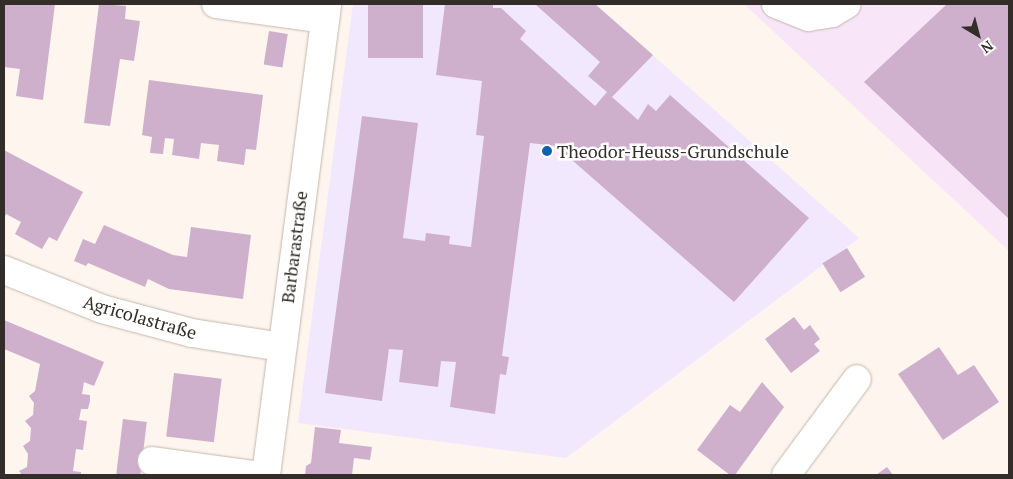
<!DOCTYPE html>
<meta charset="utf-8">
<style>
body{margin:0}
#map{position:relative;width:1013px;height:479px;overflow:hidden;background:#fdf5ee;font-family:"PT Serif",serif}
div>[style]{position:absolute}
[style*='--x']{left:calc(var(--x)*1px);top:calc(var(--y)*1px);width:calc(var(--w)*1px);rotate:calc(var(--a)*1deg)}
.commercial>*{inset:0;background:#f8e6f8}
.education>*{inset:0;background:#f2e8fd}
.building>*{inset:0;background:#ceb0cc;transform-origin:0 0}
.roads{filter:drop-shadow(0 0 1px #c4b7ac) drop-shadow(0 0 1px #c4b7ac)}
.minor>*{height:28px;margin:-14px;padding:0 14px;transform-origin:14px;border-radius:14px;background:#fff}
.dots>*{width:14px;height:14px;translate:-50% -50%;box-sizing:border-box;border:2px solid #fff;border-radius:50%}
span{translate:-50% -50%;white-space:nowrap;text-align:center;line-height:1.15;-webkit-text-stroke:5px #fff;paint-order:stroke}
.poi-label{font-size:18px;color:#322d29}
.left{translate:0 -50%;text-align:left}
.street-label{font-size:18px;color:#322d29}
.frame{position:absolute;inset:0;border:5px solid #322d29;pointer-events:none}
.north{position:absolute;left:953px;top:10px;width:50px;height:50px;-webkit-text-stroke:4px #fff;paint-order:stroke;rotate:143deg;font-size:14px;font-weight:700;line-height:20px;text-align:center;color:#322d29}
.north::after{content:'';display:block;margin:auto;width:18px;height:22px;background:#322d29;clip-path:polygon(50% 0,100% 100%,50% 72%,0 100%)}
</style>
<div id="map">
<div class="commercial">
<i style="clip-path:polygon(744px 4px,1009px 4px,1009px 251px)"></i>
</div>
<div class="education">
<i style="clip-path:polygon(353px 4px,595px 4px,859px 238px,566px 458px,298px 423px)"></i>
</div>
<div class="building">
<i style="clip-path:polygon(4px 4px,55px 4px,43px 100px,16px 96px,20px 69px,4px 67px)"></i>
<i style="clip-path:polygon(99px 4px,126px 6px,125px 19px,140px 21px,134px 61px,120px 59px,110px 126px,84px 123px)"></i>
<i style="left:368px;top:4px;width:55px;height:54px"></i>
<i style="clip-path:polygon(445px 4px,493px 4px,493px 8px,501px 8px,526px 31px,520px 39px,595px 106px,607px 92px,588px 76px,600px 62px,536px 5px,595px 4px,653px 55px,612px 97px,638px 120px,648px 104px,656px 111px,670px 95px,809px 218px,734px 302px,556px 146px,530px 143px,502px 356px,509px 357px,506px 375px,500px 374px,495px 414px,450px 407px,456px 362px,441px 361px,438px 387px,399px 382px,403px 350px,389px 349px,382px 401px,325px 393px,362px 116px,418px 123px,403px 238px,425px 241px,426px 233px,450px 236px,449px 244px,471px 247px,484px 136px,476px 135px,482px 81px,436px 75px)"></i>
<i style="clip-path:polygon(947px 4px,1009px 4px,1009px 219px,864px 82px)"></i>
<i style="left:269px;top:31px;width:19px;height:34px;rotate:9deg"></i>
<i style="clip-path:polygon(149px 80px,263px 95px,256px 150px,246px 149px,244px 165px,217px 161px,219px 145px,201px 143px,199px 159px,172px 155px,174px 139px,165px 138px,163px 154px,150px 153px,152px 137px,142px 135px)"></i>
<i style="clip-path:polygon(4px 150px,83px 192px,57px 241px,49px 237px,42px 249px,15px 234px,21px 222px,6px 214px,4px 219px)"></i>
<i style="clip-path:polygon(104px 225px,173px 255px,187px 257px,191px 227px,251px 235px,243px 299px,169px 289px,148px 279px,145px 287px,88px 263px,86px 266px,74px 261px,83px 239px,95px 244px)"></i>
<i style="left:847px;top:248px;width:34px;height:29px;rotate:58deg"></i>
<i style="clip-path:polygon(794px 317px,804px 330px,810px 325px,820px 339px,814px 344px,820px 351px,791px 373px,765px 339px)"></i>
<i style="clip-path:polygon(4px 320px,104px 362px,94px 386px,84px 382px,82px 394px,90px 395px,90px 401px,88px 409px,81px 409px,79px 420px,87px 421px,85px 435px,83px 450px,76px 449px,73px 471px,81px 472px,81px 475px,22px 475px,19px 471px,27px 467px,28px 454px,23px 446px,30px 441px,31px 428px,25px 421px,33px 415px,34px 403px,29px 396px,35px 391px,40px 364px,4px 349px)"></i>
<i style="clip-path:polygon(939px 347px,958px 375px,974px 365px,999px 402px,943px 440px,898px 374px)"></i>
<i style="left:174px;top:373px;width:48px;height:64px;rotate:7deg"></i>
<i style="clip-path:polygon(762px 382px,784px 407px,735px 475px,730px 475px,697px 450px,730px 405px,740px 412px)"></i>
<i style="left:123px;top:419px;width:24px;height:56px;rotate:7deg"></i>
<i style="clip-path:polygon(315px 427px,341px 430px,339px 443px,372px 447px,370px 460px,354px 458px,352px 475px,305px 475px,306px 466px,311px 463px)"></i>
<i style="clip-path:polygon(887px 467px,893px 475px,876px 475px)"></i>
</div>
<div class="roads">
<div class="minor">
<i style="--x:216;--y:4;--w:110;--a:7.8"></i>
<i style="--x:776;--y:4;--w:35;--a:22"></i>
<i style="--x:808;--y:17;--w:24;--a:-9"></i>
<i style="--x:832;--y:13;--w:17;--a:-31"></i>
<i style="--x:4;--y:270;--w:105;--a:21.7"></i>
<i style="--x:102;--y:309;--w:93;--a:14.9"></i>
<i style="--x:192;--y:333;--w:90;--a:8.9"></i>
<i style="--x:152;--y:461;--w:102;--a:7.9"></i>
<i style="--x:266;--y:475;--w:475;--a:-82.6"></i>
<i style="--x:786;--y:475;--w:119;--a:-53.5"></i>
</div>
</div>
<div class="dots">
<i style="left:547px;top:151px;background:#0d62b0"></i>
</div>
<div class="poi-label">
<span class="left" style="left:557px;top:151px">Theodor-Heuss-Grundschule</span>
</div>
<div class="street-label">
<span style="left:294px;top:247px;rotate:-83deg">Barbarastraße</span>
<span style="left:140px;top:317px;rotate:16deg">Agricolastraße</span>
</div>
<div class="frame"></div>
<div class="north">N</div>
</div>
